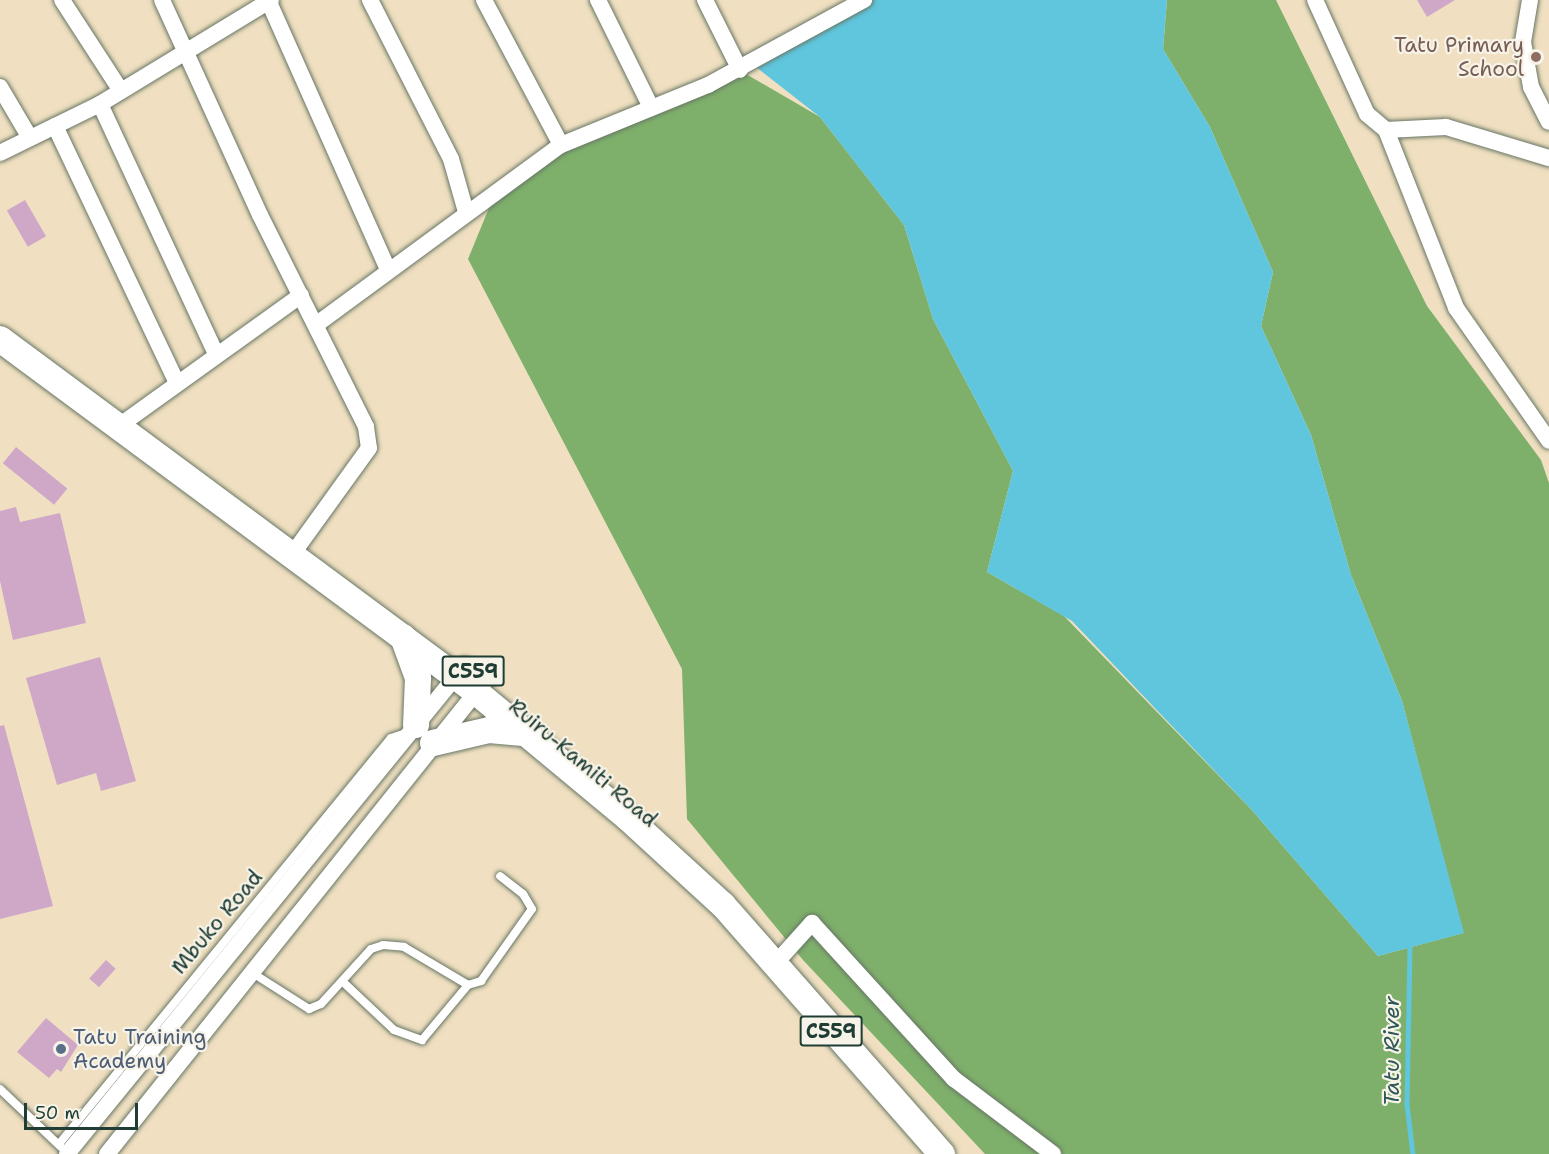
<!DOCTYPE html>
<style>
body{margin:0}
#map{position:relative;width:1549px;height:1154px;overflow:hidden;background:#f0e0c1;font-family:"Shantell Sans",sans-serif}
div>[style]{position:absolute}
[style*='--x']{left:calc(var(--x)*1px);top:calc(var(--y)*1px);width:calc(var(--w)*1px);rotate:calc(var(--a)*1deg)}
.forest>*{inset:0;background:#7eb06b}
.water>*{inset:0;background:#5fc6dd}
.stream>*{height:4.5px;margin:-2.25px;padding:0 2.25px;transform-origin:2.25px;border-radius:2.25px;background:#5fc6dd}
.building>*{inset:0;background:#cfa8c8;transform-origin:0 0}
.roads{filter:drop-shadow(0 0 2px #687665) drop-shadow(0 0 2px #687665)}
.service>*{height:8px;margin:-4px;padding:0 4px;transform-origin:4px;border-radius:4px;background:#fff}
.minor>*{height:16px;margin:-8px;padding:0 8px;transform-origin:8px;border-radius:8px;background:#fff}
.primary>*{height:26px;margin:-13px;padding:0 13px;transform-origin:13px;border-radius:13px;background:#fff}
.dots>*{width:16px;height:16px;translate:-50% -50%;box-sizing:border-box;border:3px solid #f7f3e8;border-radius:50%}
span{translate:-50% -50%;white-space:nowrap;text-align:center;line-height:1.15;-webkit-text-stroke:4.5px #f7f3e8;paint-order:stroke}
.shield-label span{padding:2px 4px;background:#f7f3e8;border:2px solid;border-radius:4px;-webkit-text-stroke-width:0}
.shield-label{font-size:20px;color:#1f3d34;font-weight:700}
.education-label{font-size:21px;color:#785e54}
.right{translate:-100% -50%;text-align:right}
.street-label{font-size:21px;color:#1f3d34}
.service-label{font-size:21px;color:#4e5e75}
.left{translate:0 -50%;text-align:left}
.water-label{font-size:22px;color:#2c5856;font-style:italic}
.scale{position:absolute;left:24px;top:1103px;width:114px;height:27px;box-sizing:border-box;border:3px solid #1f3d34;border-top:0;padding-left:8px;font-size:18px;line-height:21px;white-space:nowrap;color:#1f3d34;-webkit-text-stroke:4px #f7f3e8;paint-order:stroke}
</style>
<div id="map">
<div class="forest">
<i style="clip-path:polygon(1167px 0,1276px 0,1427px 306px,1541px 460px,1549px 483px,1549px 1154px,985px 1154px,803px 960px,687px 819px,682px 669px,468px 259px,496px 191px,629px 115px,739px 70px,820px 117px,904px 225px,933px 319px,1013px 471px,987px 572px,1064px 616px,1250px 808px,1378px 956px,1463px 933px,1402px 701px,1351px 575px,1311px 435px,1261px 326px,1273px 272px,1210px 127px,1163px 49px)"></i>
</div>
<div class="water">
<i style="clip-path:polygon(871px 0,1167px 0,1163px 49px,1210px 127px,1273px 272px,1261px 326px,1311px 435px,1351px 575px,1402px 701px,1464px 933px,1378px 956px,1250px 808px,1072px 621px,987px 572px,1013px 471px,933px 319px,904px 225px,820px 117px,756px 67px)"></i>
</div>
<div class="stream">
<i style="--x:1410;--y:948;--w:156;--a:91.1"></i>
<i style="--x:1407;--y:1104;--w:50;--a:83.2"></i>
</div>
<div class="building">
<i style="clip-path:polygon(1417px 0,1455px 0,1427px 17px)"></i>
<i style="left:25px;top:200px;width:42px;height:21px;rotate:60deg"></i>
<i style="left:16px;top:447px;width:66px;height:21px;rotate:39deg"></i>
<i style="clip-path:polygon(16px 507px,20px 522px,60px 513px,86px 623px,13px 640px,0 581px,0 511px)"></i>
<i style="clip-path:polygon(100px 657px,136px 781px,101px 791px,96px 773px,57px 785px,26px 678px)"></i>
<i style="clip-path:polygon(4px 725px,53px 906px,0 919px,0 726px)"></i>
<i style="left:106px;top:960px;width:13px;height:25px;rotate:42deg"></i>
<i style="clip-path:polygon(46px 1018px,78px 1045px,61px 1072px,57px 1069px,49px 1078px,17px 1052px)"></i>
</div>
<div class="roads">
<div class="service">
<i style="--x:251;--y:972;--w:69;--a:32.5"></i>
<i style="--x:309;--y:1009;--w:13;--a:-23"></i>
<i style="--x:321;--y:1004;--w:74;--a:-47.7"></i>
<i style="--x:371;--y:949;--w:13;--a:-18"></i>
<i style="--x:383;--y:945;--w:21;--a:5"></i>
<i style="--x:404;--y:947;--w:74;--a:30.7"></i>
<i style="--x:468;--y:985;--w:14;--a:-17"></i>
<i style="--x:481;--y:981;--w:88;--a:-54.7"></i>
<i style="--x:532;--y:909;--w:17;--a:-121"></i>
<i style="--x:523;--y:894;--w:29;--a:-142"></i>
<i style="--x:342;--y:981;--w:71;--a:43.3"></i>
<i style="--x:394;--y:1030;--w:30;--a:20"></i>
<i style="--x:422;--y:1040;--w:72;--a:-50.1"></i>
<i style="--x:0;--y:1089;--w:84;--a:43.6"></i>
<i style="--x:59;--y:1144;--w:524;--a:-50.73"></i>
<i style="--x:391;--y:738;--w:16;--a:-18"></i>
</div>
<div class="minor">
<i style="--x:62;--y:0;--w:108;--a:57"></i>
<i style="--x:162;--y:0;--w:236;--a:65.5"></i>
<i style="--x:260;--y:215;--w:237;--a:63.4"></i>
<i style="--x:366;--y:427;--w:21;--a:82"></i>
<i style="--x:369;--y:448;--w:133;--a:125.8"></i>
<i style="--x:268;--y:0;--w:295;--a:66"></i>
<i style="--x:370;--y:0;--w:178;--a:63"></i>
<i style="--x:451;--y:159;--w:55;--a:74.2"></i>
<i style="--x:484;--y:0;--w:164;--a:62"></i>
<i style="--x:598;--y:0;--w:117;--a:63.7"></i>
<i style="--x:705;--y:0;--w:78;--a:63.4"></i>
<i style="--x:1315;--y:0;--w:125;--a:65.5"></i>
<i style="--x:1367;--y:114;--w:25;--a:40"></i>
<i style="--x:1386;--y:130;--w:60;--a:-2.9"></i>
<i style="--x:1446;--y:127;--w:108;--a:16.8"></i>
<i style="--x:1530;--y:0;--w:43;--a:99.5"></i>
<i style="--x:1523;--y:42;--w:46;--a:79.9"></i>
<i style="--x:1531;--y:87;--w:39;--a:63"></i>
<i style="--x:0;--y:87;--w:59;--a:59.5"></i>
<i style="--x:100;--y:104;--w:273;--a:65.1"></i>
<i style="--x:55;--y:126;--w:282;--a:64.6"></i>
<i style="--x:1386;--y:130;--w:191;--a:68.5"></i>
<i style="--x:1456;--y:308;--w:162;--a:55"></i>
<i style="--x:0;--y:153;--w:111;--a:-26.1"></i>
<i style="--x:100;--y:104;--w:200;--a:-31.3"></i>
<i style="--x:317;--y:324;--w:303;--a:-36.3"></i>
<i style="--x:561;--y:145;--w:159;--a:-22.2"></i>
<i style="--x:708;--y:85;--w:178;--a:-28.6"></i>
<i style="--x:119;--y:426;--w:224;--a:-35.7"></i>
<i style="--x:774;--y:965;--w:57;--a:-47.9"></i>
<i style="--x:812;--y:923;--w:211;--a:47.7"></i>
<i style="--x:954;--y:1079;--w:124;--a:37.1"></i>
<i style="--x:67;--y:1154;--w:630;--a:-50.86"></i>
<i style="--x:107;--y:1154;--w:605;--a:-51.37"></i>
</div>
<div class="primary">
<i style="--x:0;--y:339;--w:591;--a:36.54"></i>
<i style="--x:475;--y:691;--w:200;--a:39.7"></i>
<i style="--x:629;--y:819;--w:127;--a:42.5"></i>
<i style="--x:723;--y:905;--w:332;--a:48.7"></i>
<i style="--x:403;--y:637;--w:44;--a:69.9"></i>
<i style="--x:418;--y:678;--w:47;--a:92.4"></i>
<i style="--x:433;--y:743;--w:57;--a:-13.1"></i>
<i style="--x:489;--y:730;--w:37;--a:5"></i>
</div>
</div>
<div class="dots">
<i style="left:1536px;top:57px;background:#8d6e63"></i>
<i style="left:61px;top:1049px;background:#5c6f8a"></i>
</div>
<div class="shield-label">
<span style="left:473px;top:671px">C559</span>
<span style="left:831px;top:1031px">C559</span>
</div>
<div class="education-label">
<span class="right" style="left:1524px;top:57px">Tatu Primary<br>School</span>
</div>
<div class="street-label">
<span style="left:583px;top:763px;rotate:40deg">Ruiru-Kamiti Road</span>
<span style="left:217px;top:922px;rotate:-50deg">Mbuko Road</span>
</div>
<div class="service-label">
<span class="left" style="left:73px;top:1049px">Tatu Training<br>Academy</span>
</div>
<div class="water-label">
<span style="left:1392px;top:1051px;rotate:-90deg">Tatu River</span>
</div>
<div class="scale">50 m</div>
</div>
